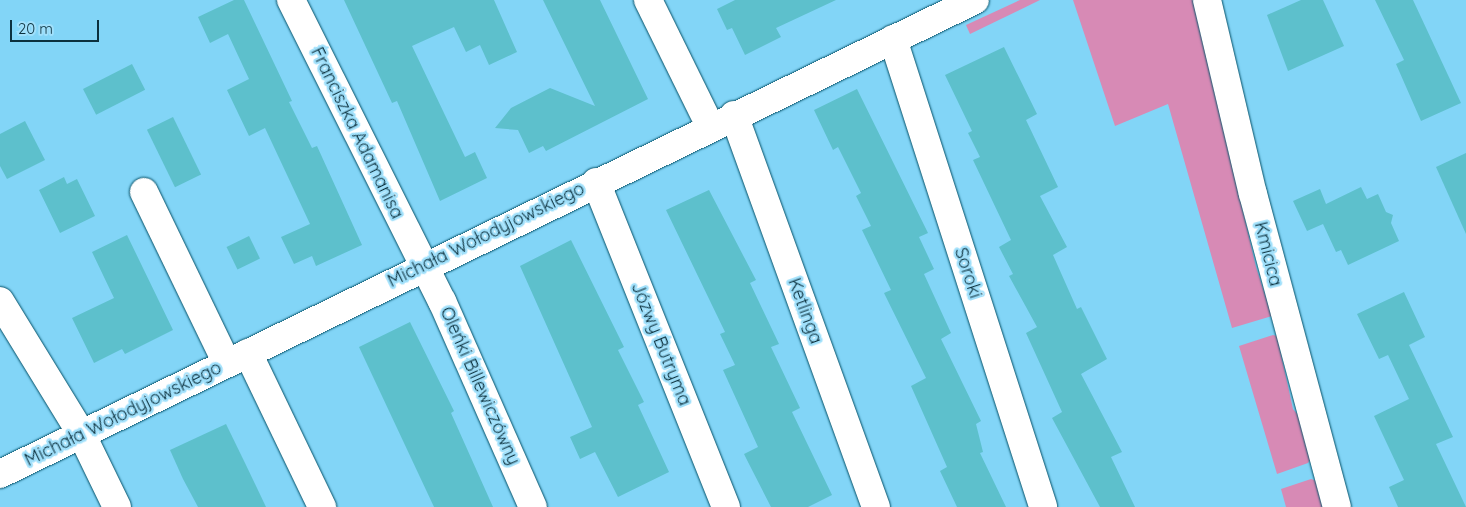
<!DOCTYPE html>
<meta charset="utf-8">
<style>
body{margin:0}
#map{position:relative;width:1466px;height:507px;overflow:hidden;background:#82d5f7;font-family:Quicksand,sans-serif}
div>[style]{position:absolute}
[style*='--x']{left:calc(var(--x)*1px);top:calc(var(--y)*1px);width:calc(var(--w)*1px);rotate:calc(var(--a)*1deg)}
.green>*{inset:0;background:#d78ab5}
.building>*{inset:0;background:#5dc0cc;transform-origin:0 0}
.roads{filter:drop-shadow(0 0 1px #065168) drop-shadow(0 0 1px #065168)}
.minor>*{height:28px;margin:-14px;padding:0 14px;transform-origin:14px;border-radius:14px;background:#fff}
span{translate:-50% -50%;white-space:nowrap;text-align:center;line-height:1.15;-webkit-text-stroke:5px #a0e0fb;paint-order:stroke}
.street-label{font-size:18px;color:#0c313e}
.scale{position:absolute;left:10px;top:20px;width:89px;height:22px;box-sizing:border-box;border:2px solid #0c313e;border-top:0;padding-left:6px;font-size:15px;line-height:18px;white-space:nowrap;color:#0c313e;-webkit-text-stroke:4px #a0e0fb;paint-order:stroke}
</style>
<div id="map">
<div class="green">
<i style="clip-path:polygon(1020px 0,1040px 0,970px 34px,966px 25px)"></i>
<i style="clip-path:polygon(1073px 0,1194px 0,1256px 267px,1272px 316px,1232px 328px,1168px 104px,1115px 126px)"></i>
<i style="clip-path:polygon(1273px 335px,1277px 336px,1293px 409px,1299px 416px,1311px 458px,1308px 463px,1277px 474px,1239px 346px)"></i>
<i style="clip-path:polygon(1311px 479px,1317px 481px,1325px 507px,1286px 507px,1281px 489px)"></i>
</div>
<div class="building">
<i style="clip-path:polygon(234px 0,244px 0,292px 101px,289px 102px,312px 148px,317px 146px,362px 245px,316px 266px,312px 256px,294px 264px,281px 237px,310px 224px,265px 128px,249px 136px,227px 90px,249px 79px,228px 34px,210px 43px,198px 17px)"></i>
<i style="clip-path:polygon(344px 0,494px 0,517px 52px,489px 65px,480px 45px,466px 52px,454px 27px,412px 46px,465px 157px,475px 152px,487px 178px,440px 201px,397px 101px,392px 103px)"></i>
<i style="clip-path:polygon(543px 0,600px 0,648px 99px,546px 151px,543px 146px,529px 153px,518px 130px,495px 128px,511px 108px,550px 88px,595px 106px)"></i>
<i style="clip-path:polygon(735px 0,836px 0,776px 28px,781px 37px,745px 55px,732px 28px,727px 30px,717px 9px)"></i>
<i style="clip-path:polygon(1301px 0,1323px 0,1344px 46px,1288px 71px,1267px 15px)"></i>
<i style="clip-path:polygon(1375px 0,1413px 0,1461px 103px,1421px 121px,1396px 64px,1404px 60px)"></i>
<i style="clip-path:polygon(1004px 47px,1037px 114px,1026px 120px,1058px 187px,1040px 196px,1067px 247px,1053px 255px,1077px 309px,1081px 307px,1107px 359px,1081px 374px,1122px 452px,1111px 457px,1135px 507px,1100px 507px,1052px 418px,1062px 412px,1026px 333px,1037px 327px,1009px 276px,1013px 274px,999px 247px,1011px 240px,973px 160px,980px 157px,968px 133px,972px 131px,945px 75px)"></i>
<i style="left:132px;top:64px;width:29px;height:55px;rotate:63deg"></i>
<i style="clip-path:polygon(857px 89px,928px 233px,919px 237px,934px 269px,924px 274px,951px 333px,941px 339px,981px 421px,976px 424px,983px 452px,980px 453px,1006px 507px,957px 507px,940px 471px,947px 467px,911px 386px,926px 378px,884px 293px,891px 290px,862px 230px,871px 226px,856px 196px,861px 193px,838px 147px,833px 150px,814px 110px)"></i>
<i style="left:173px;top:117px;width:64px;height:29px;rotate:64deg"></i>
<i style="clip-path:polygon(25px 121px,45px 160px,7px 179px,0 166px,0 134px)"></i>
<i style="clip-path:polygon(1466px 153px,1466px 234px,1436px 167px)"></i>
<i style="clip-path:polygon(64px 177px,67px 184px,77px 179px,95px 216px,60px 233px,39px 190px)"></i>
<i style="clip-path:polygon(1361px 187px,1367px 199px,1378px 194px,1386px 212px,1393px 215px,1391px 223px,1399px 241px,1348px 265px,1341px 250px,1336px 252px,1323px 224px,1307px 231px,1293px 201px,1320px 189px,1326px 204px)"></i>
<i style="clip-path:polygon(709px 190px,756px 280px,750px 283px,779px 344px,771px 347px,800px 408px,792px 412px,832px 495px,808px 507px,771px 507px,749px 464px,744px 454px,758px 447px,723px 370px,735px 365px,720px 334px,725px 332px,666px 210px)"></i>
<i style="clip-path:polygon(127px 235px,173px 330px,125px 354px,122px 349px,94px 363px,72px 318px,114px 298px,92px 252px)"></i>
<i style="left:249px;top:236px;width:25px;height:25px;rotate:64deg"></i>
<i style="clip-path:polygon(571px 240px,624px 347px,618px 350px,644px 402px,638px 405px,669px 472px,618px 497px,595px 452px,580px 459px,570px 437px,592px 427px,520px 266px)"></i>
<i style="clip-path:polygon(1404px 292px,1425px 337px,1409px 345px,1453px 437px,1436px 444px,1466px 507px,1398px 507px,1389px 487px,1404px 480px,1374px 416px,1409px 399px,1388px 355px,1379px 359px,1357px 314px)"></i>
<i style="clip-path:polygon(410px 322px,454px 411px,451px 413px,493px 507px,434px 507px,359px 347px)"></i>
<i style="clip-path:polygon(226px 424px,245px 463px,266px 507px,198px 507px,183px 479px,170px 450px)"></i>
</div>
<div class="roads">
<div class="minor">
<i style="--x:291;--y:0;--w:337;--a:63.4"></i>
<i style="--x:442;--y:301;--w:225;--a:66.2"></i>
<i style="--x:648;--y:0;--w:140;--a:63.8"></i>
<i style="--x:1207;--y:0;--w:199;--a:76.7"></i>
<i style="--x:1253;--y:194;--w:324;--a:75"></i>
<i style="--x:893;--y:39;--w:491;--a:72.2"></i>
<i style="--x:734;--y:115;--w:417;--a:70.1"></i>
<i style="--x:596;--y:182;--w:350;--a:68.2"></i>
<i style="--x:144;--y:192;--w:189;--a:64.2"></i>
<i style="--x:0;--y:301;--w:157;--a:58.5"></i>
<i style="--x:82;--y:435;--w:80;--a:64.1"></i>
<i style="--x:248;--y:353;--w:171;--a:64.3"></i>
<i style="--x:0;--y:474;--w:1084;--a:-25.93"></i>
</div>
</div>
<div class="street-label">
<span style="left:357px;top:133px;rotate:64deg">Franciszka Adamanisa</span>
<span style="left:486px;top:235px;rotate:-26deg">Michała Wołodyjowskiego</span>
<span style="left:1268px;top:254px;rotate:76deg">Kmicica</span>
<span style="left:968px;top:273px;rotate:72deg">Soroki</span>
<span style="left:805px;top:311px;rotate:70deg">Ketlinga</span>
<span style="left:661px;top:344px;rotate:68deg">Józwy Butryma</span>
<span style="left:480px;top:386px;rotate:66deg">Oleńki Billewiczówny</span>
<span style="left:123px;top:414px;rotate:-26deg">Michała Wołodyjowskiego</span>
</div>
<div class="scale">20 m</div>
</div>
